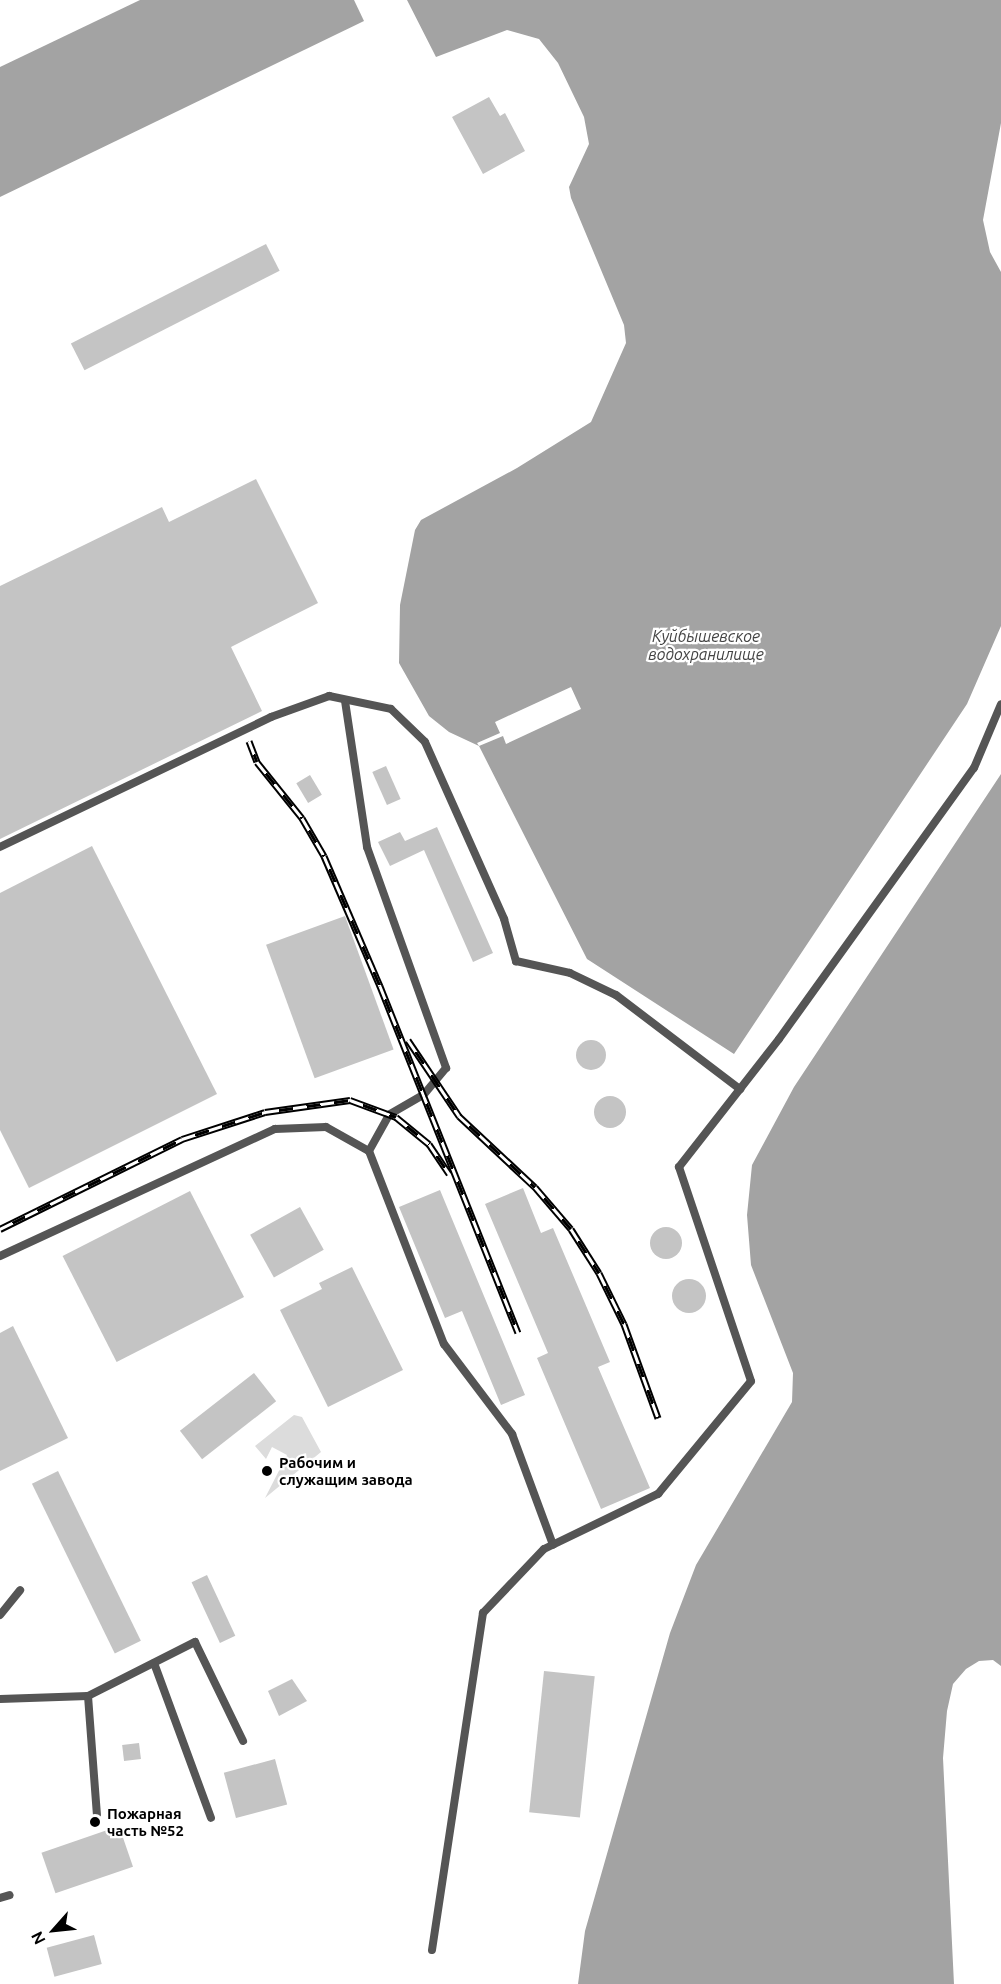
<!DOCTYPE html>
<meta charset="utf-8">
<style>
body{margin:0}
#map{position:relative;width:1001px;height:1984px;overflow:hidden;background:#fff;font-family:Ubuntu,sans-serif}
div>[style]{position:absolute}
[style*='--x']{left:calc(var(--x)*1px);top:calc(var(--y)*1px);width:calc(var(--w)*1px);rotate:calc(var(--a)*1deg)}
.green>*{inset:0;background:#dcdcdc}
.water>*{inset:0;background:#a3a3a3}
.pier>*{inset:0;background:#fff}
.building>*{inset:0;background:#c4c4c4;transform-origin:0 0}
.round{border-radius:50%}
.lane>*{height:8px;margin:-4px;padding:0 4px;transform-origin:4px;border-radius:4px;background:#555}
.rail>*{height:7px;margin-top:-3.5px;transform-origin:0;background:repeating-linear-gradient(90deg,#fff 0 14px,#000 0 28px);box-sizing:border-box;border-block:2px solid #000}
.dots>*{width:16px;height:16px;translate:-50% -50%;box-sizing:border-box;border:3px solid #fff;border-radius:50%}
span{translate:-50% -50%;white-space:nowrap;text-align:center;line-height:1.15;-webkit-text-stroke:4.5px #fff;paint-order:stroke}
.poi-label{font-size:15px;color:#000;font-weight:700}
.left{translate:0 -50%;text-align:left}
.water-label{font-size:16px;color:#444;font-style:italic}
.north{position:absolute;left:24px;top:1900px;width:60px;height:60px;-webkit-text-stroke:4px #fff;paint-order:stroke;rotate:243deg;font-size:16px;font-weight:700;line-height:24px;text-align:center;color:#000}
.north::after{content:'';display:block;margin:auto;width:21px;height:27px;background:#000;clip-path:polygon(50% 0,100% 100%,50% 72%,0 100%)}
</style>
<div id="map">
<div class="green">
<i style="clip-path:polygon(294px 1415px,302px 1417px,321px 1452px,265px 1498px,287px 1455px,272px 1447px,266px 1459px,255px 1446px)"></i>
</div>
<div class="water">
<i style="clip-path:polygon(140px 0,354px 0,364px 21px,0 197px,0 67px)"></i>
<i style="clip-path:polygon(407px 0,1001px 0,1001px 123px,983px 220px,990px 252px,1001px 272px,1001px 626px,967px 704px,734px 1054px,587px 959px,479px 746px,449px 732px,429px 716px,399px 663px,400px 605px,415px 530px,421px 520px,517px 468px,591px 422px,626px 343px,624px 325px,571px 198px,569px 187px,589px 144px,584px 117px,558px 63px,539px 39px,507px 30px,436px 57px)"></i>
<i style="clip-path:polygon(1001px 774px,1001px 1666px,993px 1660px,979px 1661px,966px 1669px,953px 1684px,947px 1711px,943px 1758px,954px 1984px,578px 1984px,585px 1931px,670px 1633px,696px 1565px,792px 1402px,793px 1373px,751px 1265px,747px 1215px,752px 1165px,794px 1087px)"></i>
</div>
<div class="pier">
<i style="clip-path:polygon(571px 687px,581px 709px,506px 744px,503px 736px,479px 746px,477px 743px,500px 733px,495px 722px)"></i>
</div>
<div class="building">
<i style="clip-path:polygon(489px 97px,500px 116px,505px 113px,525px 151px,483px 174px,452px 117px)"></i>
<i style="left:266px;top:244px;width:30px;height:219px;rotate:63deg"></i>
<i style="clip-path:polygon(256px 479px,318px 603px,231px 647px,262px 711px,0 839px,0 586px,162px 507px,169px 522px)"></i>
<i style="left:386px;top:766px;width:36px;height:15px;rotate:66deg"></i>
<i style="left:310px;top:775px;width:23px;height:16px;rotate:59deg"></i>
<i style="clip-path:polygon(437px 827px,493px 953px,473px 962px,424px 850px,390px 866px,378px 842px,400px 832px,405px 841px)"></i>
<i style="clip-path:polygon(92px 846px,217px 1094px,29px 1188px,0 1130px,0 893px)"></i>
<i style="left:345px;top:916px;width:142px;height:84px;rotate:70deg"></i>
<i class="round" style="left:576px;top:1040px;width:30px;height:30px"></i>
<i class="round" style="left:594px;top:1096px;width:32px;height:32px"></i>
<i style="clip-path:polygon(523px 1188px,541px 1233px,553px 1228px,610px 1362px,598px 1367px,650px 1488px,601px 1509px,537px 1358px,548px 1353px,485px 1204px)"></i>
<i style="clip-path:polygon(440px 1190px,525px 1395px,501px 1405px,462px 1311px,445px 1318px,399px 1207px)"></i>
<i style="left:190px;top:1191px;width:119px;height:143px;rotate:63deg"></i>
<i style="left:300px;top:1207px;width:49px;height:57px;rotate:61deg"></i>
<i class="round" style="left:650px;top:1227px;width:32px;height:32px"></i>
<i style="clip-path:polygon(352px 1267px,403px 1370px,328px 1407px,280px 1310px,322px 1289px,319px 1283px)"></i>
<i class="round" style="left:672px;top:1279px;width:34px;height:34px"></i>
<i style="clip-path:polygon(13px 1326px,68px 1438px,0 1471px,0 1333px)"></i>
<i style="left:254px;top:1373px;width:36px;height:94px;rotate:52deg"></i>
<i style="left:58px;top:1471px;width:189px;height:29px;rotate:64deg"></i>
<i style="left:207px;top:1575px;width:67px;height:17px;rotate:65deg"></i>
<i style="left:544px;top:1671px;width:51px;height:142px;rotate:6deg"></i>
<i style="clip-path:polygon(292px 1679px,307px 1701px,279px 1716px,268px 1691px)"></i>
<i style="left:139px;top:1743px;width:16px;height:17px;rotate:83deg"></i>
<i style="left:275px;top:1759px;width:47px;height:53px;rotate:75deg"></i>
<i style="left:119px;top:1826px;width:43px;height:82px;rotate:71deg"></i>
<i style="left:94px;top:1935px;width:30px;height:49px;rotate:75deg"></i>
</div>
<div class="lane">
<i style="--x:345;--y:701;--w:148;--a:81.4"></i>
<i style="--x:367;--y:847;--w:235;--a:70.3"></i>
<i style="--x:446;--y:1068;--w:35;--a:130"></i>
<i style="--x:423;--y:1095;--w:39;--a:150"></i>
<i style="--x:389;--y:1115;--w:41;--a:119.1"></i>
<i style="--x:0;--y:847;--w:301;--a:-25.6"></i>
<i style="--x:271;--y:717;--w:62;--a:-19.9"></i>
<i style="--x:329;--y:696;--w:63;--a:11.8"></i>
<i style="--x:391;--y:709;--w:47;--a:44.1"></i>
<i style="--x:425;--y:742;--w:194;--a:65.9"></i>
<i style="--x:504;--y:919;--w:44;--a:74.1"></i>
<i style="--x:516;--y:961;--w:55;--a:12.5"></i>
<i style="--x:570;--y:973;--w:51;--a:25.6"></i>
<i style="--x:616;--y:995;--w:156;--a:37.2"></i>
<i style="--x:0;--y:1256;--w:303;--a:-24.8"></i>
<i style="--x:275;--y:1129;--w:51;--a:-2.2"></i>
<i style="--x:326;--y:1127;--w:49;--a:29.2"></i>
<i style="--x:369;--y:1151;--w:207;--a:68.8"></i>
<i style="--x:444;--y:1344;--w:113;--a:52.9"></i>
<i style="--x:512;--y:1434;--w:118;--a:69.7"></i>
<i style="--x:0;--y:1615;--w:32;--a:-51"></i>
<i style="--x:154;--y:1663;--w:165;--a:69.8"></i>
<i style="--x:88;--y:1696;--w:120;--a:-26.8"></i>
<i style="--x:195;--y:1642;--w:110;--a:64.1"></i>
<i style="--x:0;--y:1699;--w:88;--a:-2"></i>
<i style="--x:88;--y:1696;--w:119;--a:85.7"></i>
<i style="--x:0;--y:1898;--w:10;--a:-17"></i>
<i style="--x:432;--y:1950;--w:341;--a:-81.4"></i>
<i style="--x:483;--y:1613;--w:88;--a:-46.4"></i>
<i style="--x:544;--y:1549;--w:127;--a:-25.8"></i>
<i style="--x:658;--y:1494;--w:146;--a:-50.5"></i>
<i style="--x:751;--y:1381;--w:226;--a:-108.6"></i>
<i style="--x:679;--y:1167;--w:162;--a:-52"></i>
<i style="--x:779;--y:1039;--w:334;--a:-54.3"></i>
<i style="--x:974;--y:768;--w:69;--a:-67.1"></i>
</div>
<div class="rail">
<i style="--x:249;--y:741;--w:22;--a:69"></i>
<i style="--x:257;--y:762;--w:72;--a:51.2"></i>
<i style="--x:302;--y:818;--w:44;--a:59.9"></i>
<i style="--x:324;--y:856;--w:142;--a:66.7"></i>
<i style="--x:380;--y:986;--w:373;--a:68.3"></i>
<i style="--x:408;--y:1040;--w:92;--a:56.1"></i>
<i style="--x:459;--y:1116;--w:104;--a:43.1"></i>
<i style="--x:535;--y:1187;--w:55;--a:49.4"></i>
<i style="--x:571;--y:1229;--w:52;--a:57.5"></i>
<i style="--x:599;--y:1273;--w:57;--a:63.9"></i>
<i style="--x:624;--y:1324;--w:100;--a:70.1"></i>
<i style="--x:0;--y:1229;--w:203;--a:-26.3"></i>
<i style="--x:182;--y:1139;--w:87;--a:-18"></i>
<i style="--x:265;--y:1112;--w:86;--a:-8"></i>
<i style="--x:350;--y:1100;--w:49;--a:20.3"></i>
<i style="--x:396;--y:1117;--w:43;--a:39.3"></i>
<i style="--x:429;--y:1144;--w:36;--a:56"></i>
</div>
<div class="dots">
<i style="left:267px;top:1471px;background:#000"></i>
<i style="left:95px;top:1822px;background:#000"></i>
</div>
<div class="poi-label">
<span class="left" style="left:279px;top:1471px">Рабочим и<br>служащим завода</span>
<span class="left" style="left:107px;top:1822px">Пожарная<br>часть №52</span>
</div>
<div class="water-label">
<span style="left:706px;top:645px">Куйбышевское<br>водохранилище</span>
</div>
<div class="north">N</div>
</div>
